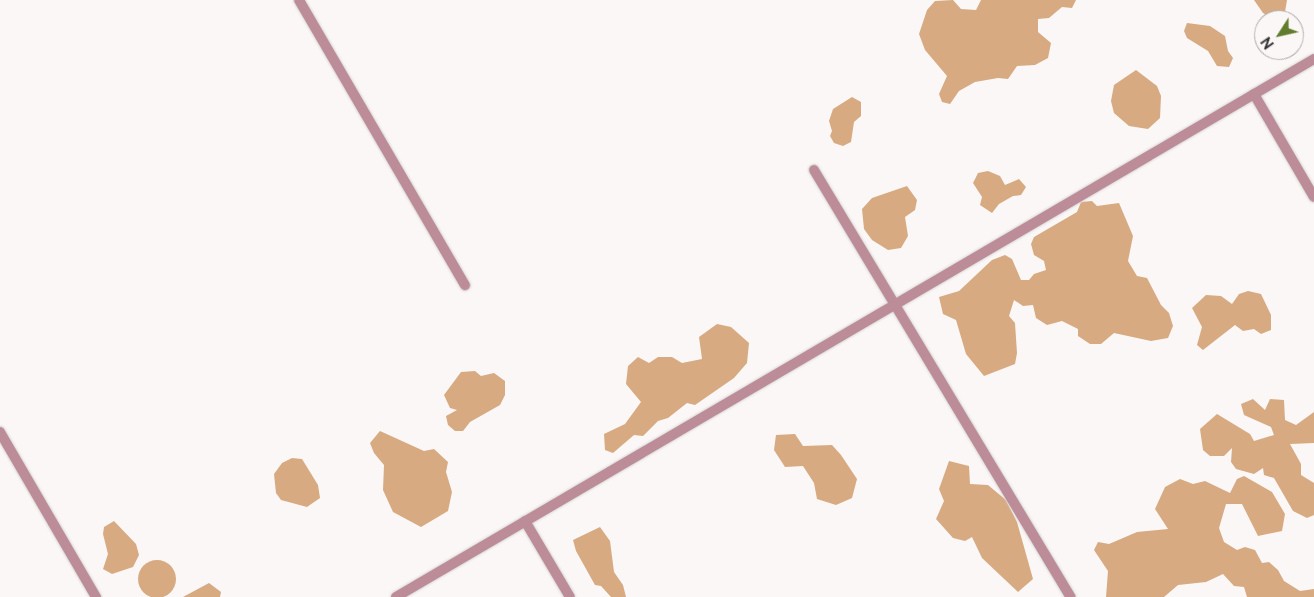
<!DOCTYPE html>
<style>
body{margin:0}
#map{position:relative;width:1314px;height:597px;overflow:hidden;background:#faf7f6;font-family:Raleway,sans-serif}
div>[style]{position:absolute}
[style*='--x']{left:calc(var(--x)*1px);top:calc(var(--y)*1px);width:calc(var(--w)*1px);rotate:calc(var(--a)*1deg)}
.forest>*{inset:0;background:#d7aa81}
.round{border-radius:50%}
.roads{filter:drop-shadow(0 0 1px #d7d4d3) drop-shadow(0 0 1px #d7d4d3)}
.lane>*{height:10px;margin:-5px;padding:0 5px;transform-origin:5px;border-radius:5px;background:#bc8c99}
.street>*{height:10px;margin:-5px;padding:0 5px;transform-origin:5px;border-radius:5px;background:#bc8c99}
span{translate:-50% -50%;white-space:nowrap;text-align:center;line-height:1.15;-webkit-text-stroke:4px #faf7f6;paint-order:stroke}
.north{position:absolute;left:1254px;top:10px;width:50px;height:50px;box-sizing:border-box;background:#faf7f6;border:1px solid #aca9a9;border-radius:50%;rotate:235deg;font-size:14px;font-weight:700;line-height:20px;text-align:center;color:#363535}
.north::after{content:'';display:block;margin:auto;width:18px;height:22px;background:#627c2f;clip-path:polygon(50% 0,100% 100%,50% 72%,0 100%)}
</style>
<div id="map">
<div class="forest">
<i style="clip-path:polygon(953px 0,961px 9px,976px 10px,981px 0,1076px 0,1072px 8px,1062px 7px,1049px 18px,1038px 19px,1038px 32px,1051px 43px,1048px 58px,1035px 65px,1017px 66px,1008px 79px,998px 78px,975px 82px,959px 91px,950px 104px,942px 102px,939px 94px,947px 76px,925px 50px,919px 34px,927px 10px,935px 1px)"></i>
<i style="clip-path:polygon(1254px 0,1287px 0,1285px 12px,1274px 19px,1263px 13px)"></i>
<i style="clip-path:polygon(1187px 23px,1210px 26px,1225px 36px,1228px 51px,1233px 58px,1229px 67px,1217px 66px,1208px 51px,1187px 38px,1184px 31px)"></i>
<i style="clip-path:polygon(1136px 70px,1157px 86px,1161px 96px,1160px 118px,1148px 129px,1129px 126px,1114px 113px,1111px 101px,1114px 85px)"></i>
<i style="clip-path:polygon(852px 97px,861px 102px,861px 116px,854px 122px,851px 142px,843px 146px,834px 143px,830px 136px,832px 131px,829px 121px,833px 109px)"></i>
<i style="clip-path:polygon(988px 171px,1000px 176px,1005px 185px,1019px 179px,1026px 187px,1021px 195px,1013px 196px,999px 204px,992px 213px,980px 205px,982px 197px,973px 183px,978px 173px)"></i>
<i style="clip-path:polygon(907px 186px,917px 200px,915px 210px,905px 217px,908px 236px,901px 248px,888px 250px,872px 240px,864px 229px,862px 209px,872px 198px)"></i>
<i style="clip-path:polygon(1092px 201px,1097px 206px,1119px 203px,1133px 236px,1128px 261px,1137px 276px,1147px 278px,1161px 305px,1169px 313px,1173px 326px,1168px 338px,1151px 341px,1114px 333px,1101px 344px,1090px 344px,1078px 336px,1078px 329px,1062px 321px,1047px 325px,1036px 318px,1033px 305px,1023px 306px,1014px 300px,1009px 316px,1015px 323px,1017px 353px,1015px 364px,984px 376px,966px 354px,956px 320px,943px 314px,939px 297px,959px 291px,992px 260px,1005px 255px,1012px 259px,1021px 280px,1029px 280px,1034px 274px,1046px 270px,1044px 261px,1034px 255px,1031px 244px,1034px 237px,1077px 212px,1081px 202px)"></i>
<i style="clip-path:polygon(1248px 291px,1261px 294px,1271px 315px,1271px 330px,1261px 334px,1254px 329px,1243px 331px,1235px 325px,1203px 350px,1197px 345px,1202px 327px,1192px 308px,1206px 295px,1221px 296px,1232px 304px,1239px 294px)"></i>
<i style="clip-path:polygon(717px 324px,731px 327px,749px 343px,747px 363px,734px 378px,695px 405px,687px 403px,668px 418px,658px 421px,643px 436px,634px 435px,613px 453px,605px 450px,604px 434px,625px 424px,641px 402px,626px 384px,628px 366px,638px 357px,649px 363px,658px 357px,672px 357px,682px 363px,702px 359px,699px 337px)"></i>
<i style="clip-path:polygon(475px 371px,481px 376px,494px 373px,505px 381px,505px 395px,500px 405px,470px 422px,463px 431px,455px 431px,448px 425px,446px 416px,457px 410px,450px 408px,444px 395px,461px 372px)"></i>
<i style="clip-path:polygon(1253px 399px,1265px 410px,1270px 399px,1284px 400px,1285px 420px,1296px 425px,1314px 412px,1314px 443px,1290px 444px,1301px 464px,1301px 475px,1314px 483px,1314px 515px,1307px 518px,1293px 511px,1274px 478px,1264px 475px,1263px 468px,1254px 474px,1236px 469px,1231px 462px,1232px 448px,1224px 456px,1210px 456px,1203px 450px,1200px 429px,1217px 414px,1250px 434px,1254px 441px,1274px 435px,1271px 427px,1244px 415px,1241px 404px)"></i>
<i style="clip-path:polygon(380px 431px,424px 451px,434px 449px,448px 462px,446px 472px,452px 492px,448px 511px,421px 527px,393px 512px,383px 490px,384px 465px,374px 453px,370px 443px)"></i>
<i style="clip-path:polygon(795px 434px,803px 446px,832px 445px,841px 455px,857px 479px,852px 498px,836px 505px,817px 499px,814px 483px,803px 466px,785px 467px,774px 450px,776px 435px)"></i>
<i style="clip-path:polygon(292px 458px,302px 459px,318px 485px,320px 498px,307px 507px,281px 500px,276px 493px,274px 474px,282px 463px)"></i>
<i style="clip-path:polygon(949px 461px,969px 466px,970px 484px,988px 485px,1006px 500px,1017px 522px,1033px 579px,1018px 592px,982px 558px,972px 537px,965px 541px,953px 538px,936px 519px,944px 501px,939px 489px)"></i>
<i style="clip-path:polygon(1244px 476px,1272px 492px,1285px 514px,1282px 531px,1258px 536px,1242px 504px,1226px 504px,1219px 528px,1224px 542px,1237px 550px,1245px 547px,1255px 550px,1262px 563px,1269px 562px,1278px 570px,1284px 581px,1300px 591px,1314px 589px,1314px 597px,1247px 597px,1244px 587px,1234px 586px,1223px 574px,1206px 582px,1178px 585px,1164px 597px,1106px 597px,1108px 571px,1094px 550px,1098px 542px,1109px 544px,1137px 532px,1168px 529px,1155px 509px,1165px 487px,1180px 479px,1193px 484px,1205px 481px,1230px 493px,1237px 479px)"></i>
<i style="clip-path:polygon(114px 521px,136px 544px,139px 555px,133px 567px,112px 574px,103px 569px,108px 554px,103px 534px,104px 527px)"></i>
<i style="clip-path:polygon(600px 527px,610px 541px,614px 572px,623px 585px,626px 597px,611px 597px,601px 586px,595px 585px,576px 551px,573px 540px)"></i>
<i class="round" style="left:138px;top:560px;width:38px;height:38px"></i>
<i style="clip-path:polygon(209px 583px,221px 592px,220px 597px,183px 597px)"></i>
</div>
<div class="roads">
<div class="lane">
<i style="--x:299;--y:0;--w:330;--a:59.8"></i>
</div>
<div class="street">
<i style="--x:1254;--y:94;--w:119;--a:59.8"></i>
<i style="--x:814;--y:170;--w:498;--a:59"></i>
<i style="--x:0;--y:432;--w:191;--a:59.8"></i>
<i style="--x:525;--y:521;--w:88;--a:59.4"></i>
<i style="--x:396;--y:597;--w:1064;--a:-30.37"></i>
</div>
</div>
<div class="north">N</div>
</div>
